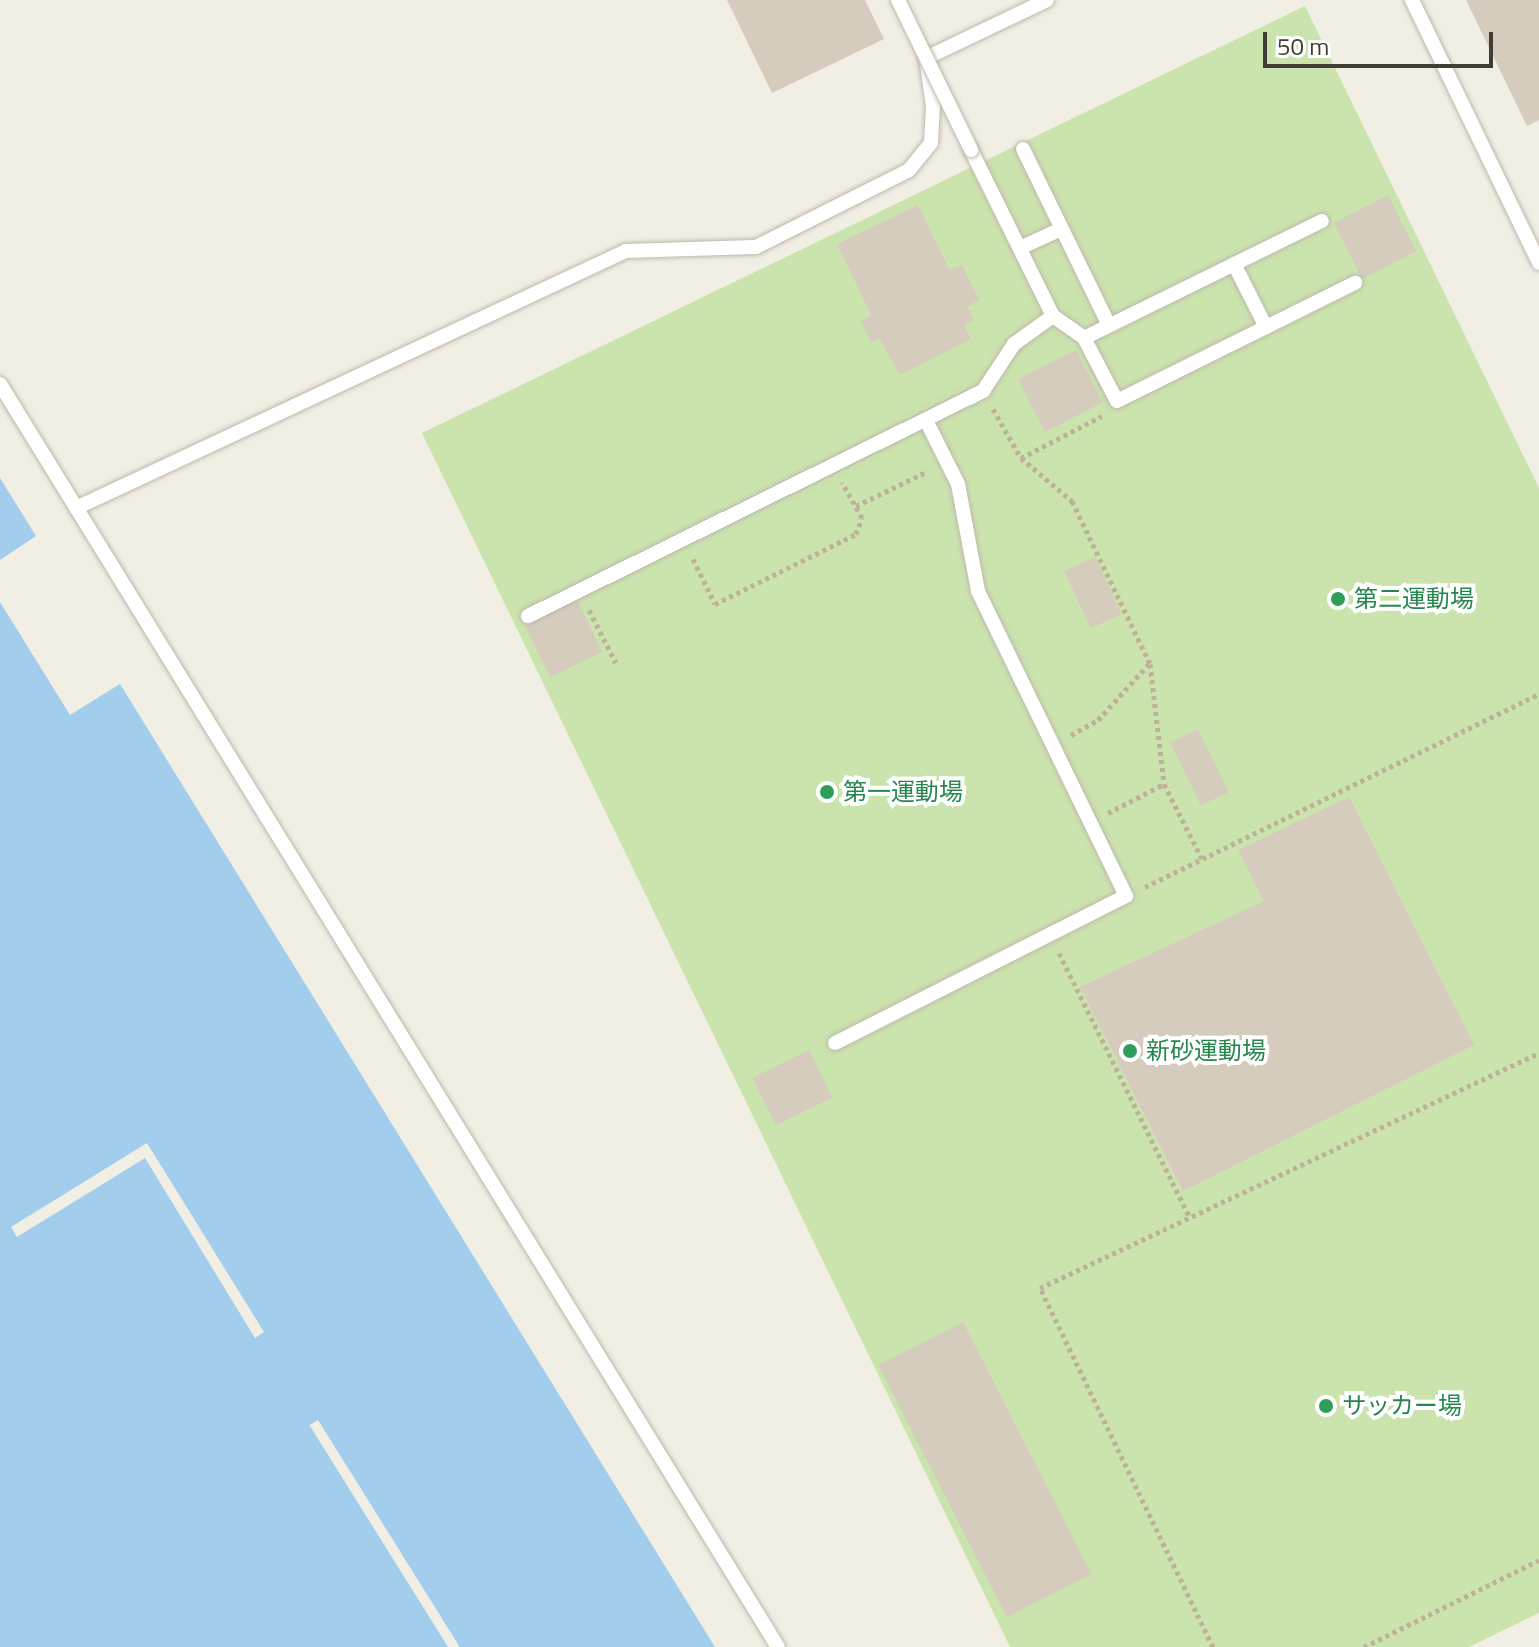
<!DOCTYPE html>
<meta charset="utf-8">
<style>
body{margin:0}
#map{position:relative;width:1539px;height:1647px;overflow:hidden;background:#f1eee4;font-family:"Titillium Web","Noto Sans JP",sans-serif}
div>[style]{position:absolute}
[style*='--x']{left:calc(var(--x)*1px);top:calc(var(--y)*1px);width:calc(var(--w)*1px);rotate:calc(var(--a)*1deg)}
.green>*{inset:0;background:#cbe4ae}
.water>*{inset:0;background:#a2cdec}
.pier>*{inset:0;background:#f1eee4;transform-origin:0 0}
.building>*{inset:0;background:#d5ccbd;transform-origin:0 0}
.path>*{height:5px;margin-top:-2.5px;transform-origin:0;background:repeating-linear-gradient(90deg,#bdb199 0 4px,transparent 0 8px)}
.roads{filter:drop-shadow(0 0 2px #bfb8ab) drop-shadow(0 0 2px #bfb8ab)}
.service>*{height:14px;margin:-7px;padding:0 7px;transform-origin:7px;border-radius:7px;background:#fff}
.bridges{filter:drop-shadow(0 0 2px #bfb8ab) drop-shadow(0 0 2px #bfb8ab)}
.service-bridge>*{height:14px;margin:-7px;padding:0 7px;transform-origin:7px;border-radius:7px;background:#fff}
.dots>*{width:22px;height:22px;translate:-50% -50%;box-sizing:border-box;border:4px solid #fff;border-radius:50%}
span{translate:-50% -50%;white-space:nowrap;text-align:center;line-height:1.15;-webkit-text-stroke:8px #fff;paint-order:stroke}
.leisure-label{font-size:24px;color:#27864d}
.left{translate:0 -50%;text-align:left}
.scale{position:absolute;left:1263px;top:32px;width:230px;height:36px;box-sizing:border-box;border:4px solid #433e35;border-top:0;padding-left:10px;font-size:24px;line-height:28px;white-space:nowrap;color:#433e35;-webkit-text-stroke:6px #fff;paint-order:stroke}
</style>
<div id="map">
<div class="green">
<i style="clip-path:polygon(1305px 6px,1539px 488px,1539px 1613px,1469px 1647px,1010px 1647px,422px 433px)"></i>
</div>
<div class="water">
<i style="clip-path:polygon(0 478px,36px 536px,0 560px)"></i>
<i style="clip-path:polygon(0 602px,70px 715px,120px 684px,715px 1647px,0 1647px)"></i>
</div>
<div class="pier">
<i style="clip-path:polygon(147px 1143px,264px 1332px,255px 1338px,145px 1158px,17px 1237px,11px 1227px)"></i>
<i style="left:318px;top:1420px;width:267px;height:10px;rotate:58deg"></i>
</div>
<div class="building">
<i style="clip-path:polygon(727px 0,865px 0,884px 39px,772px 93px)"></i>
<i style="clip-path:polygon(1466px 0,1539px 0,1539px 120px,1527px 126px)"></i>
<i style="left:1388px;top:195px;width:63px;height:61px;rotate:63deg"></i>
<i style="clip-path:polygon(918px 205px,949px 269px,962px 265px,979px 300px,967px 307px,974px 320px,964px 325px,971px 339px,900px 375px,879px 338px,871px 343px,861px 321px,871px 315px,837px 244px)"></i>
<i style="left:1076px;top:350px;width:59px;height:65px;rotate:63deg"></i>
<i style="left:1095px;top:557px;width:63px;height:34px;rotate:65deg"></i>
<i style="left:576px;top:598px;width:60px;height:58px;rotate:64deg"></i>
<i style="left:1198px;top:729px;width:70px;height:31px;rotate:64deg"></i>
<i style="clip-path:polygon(1349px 797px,1474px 1045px,1183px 1191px,1080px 987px,1264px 901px,1238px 850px)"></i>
<i style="left:809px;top:1050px;width:53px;height:63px;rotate:64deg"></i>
<i style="left:963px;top:1322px;width:283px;height:95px;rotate:63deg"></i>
</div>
<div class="path">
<i style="--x:993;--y:409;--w:56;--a:60.3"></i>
<i style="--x:1021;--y:458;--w:67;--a:40.1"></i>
<i style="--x:1072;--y:501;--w:181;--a:64.4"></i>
<i style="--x:1150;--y:664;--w:121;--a:83.3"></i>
<i style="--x:1164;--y:784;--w:84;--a:63.1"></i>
<i style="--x:1021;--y:458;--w:91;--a:-27.4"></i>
<i style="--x:856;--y:506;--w:80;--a:-25.9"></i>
<i style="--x:693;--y:559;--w:50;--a:63.9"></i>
<i style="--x:715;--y:604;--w:157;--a:-26.4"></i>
<i style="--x:856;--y:534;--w:17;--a:-69"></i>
<i style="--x:862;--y:518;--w:41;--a:-119.1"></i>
<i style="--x:589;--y:610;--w:59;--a:63"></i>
<i style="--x:1071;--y:735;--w:31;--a:-29"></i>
<i style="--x:1098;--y:720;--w:76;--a:-47.7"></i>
<i style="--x:1108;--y:813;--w:63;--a:-27.4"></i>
<i style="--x:1145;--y:887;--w:439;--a:-26.1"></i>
<i style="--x:1059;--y:953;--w:296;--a:63.7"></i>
<i style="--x:1213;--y:1647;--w:399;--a:-115.7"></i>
<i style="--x:1040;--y:1288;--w:552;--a:-25.22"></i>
<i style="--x:1364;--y:1647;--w:195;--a:-26.4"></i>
</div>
<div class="roads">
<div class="service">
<i style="--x:1412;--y:0;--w:292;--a:64.2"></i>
<i style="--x:1023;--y:149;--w:196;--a:64"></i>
<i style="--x:1020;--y:248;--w:45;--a:-24.9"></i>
<i style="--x:1234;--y:264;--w:71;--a:63.1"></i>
<i style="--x:1053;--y:316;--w:38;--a:35"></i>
<i style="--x:1084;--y:338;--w:265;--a:-26.2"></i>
<i style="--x:1084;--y:338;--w:71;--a:62.4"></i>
<i style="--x:1117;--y:401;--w:266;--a:-26.4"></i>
<i style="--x:0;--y:384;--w:1483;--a:58.37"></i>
<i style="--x:76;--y:508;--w:607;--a:-25.05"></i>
<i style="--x:626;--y:251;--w:130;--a:-1.8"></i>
<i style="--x:756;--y:247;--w:171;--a:-26.7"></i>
<i style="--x:909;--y:170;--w:35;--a:-51"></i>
<i style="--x:931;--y:143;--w:37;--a:-87"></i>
<i style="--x:933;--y:106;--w:49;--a:-98.3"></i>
<i style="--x:926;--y:58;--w:134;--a:-25.6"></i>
<i style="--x:528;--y:616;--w:508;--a:-26.31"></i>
<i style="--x:983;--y:391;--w:56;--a:-56.6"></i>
<i style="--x:1014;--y:344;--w:48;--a:-35.7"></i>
<i style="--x:1053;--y:316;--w:185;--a:-116.3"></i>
<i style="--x:835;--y:1043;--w:326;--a:-26.8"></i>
<i style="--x:1126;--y:896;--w:339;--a:-115.9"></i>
<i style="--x:978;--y:591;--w:109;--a:-100.6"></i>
<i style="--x:958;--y:484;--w:69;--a:-116.6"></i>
</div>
</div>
<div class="bridges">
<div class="service-bridge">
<i style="--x:898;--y:0;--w:167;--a:64"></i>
</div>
</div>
<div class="dots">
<i style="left:1338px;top:599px;background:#2e9e5b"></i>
<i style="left:827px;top:792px;background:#2e9e5b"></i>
<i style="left:1130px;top:1051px;background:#2e9e5b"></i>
<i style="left:1326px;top:1406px;background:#2e9e5b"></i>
</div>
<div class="leisure-label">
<span class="left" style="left:1354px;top:599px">第二運動場</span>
<span class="left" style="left:843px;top:792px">第一運動場</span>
<span class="left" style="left:1146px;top:1051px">新砂運動場</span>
<span class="left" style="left:1342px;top:1406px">サッカー場</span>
</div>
<div class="scale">50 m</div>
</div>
